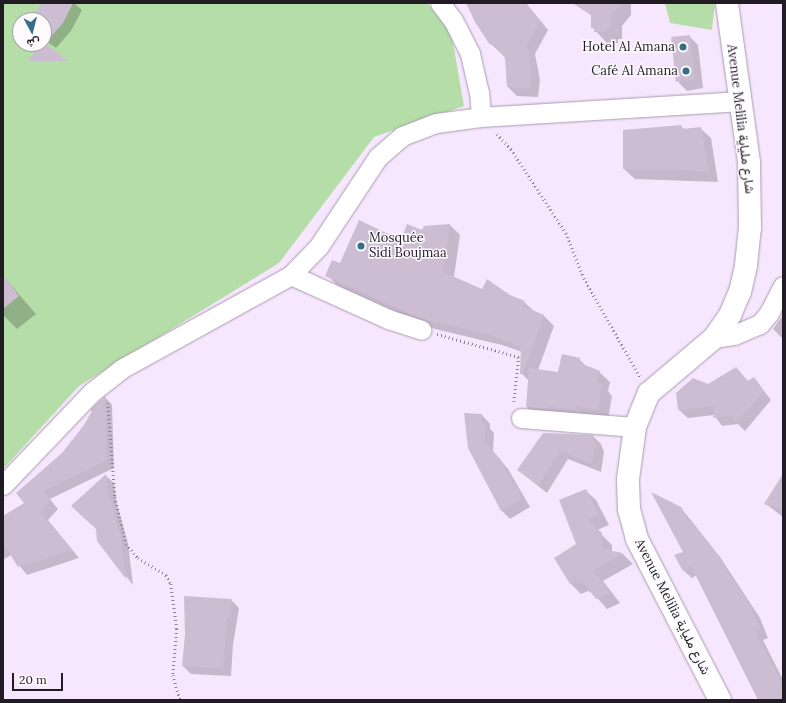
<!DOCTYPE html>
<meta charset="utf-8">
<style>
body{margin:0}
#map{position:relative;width:786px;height:703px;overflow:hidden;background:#f7e7fe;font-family:Lora,Vazirmatn,serif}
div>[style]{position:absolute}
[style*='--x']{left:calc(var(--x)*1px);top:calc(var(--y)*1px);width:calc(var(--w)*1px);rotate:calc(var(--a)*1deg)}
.green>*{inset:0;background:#b5dda8}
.shadow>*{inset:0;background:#0003}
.building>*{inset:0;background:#ccbdd3;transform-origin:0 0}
.path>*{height:2.5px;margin-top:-1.25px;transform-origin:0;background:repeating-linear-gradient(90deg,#8d8292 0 1px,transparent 0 4px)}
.roads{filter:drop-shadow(0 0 1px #a99aaf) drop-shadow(0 0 1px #a99aaf)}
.minor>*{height:19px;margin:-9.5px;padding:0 9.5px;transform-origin:9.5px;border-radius:9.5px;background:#fff}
.tertiary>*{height:22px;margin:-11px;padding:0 11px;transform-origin:11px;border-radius:11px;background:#fff}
.dots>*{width:11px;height:11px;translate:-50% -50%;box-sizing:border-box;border:2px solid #fdfafe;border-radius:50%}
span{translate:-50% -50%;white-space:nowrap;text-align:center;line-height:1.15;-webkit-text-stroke:3px #fdfafe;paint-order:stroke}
.poi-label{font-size:13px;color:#211b23}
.right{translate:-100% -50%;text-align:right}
.left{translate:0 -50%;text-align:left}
.street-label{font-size:13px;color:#211b23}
.frame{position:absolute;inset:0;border:4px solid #211b23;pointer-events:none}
.north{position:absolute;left:12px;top:12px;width:40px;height:40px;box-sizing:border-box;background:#fdfafe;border:1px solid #a5a1a6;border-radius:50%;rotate:173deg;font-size:11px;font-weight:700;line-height:16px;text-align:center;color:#211b23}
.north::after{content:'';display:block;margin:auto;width:14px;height:18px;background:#386d89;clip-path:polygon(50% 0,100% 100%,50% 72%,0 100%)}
.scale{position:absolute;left:12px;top:673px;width:51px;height:18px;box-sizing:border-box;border:2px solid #211b23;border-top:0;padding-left:5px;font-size:12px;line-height:14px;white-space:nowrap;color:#211b23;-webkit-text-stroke:3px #fdfafe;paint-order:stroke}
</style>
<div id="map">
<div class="green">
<i style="clip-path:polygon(evenodd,3px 3px,427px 3px,450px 26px,464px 106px,374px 137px,279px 263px,79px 386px,3px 469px,3px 3px,20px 20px,44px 20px,44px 44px,20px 44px,20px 20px)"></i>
<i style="clip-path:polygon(665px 3px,715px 3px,712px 30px,670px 23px)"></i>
</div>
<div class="shadow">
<i style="clip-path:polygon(42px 3px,74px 3px,82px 10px,71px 31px,56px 48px,44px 40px,44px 20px,31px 20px)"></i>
<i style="clip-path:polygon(467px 3px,526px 3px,548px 30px,535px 54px,540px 80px,538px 97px,517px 96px,508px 87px,506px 58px,491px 44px)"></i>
<i style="clip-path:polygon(581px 3px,631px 3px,631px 15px,622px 26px,622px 39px,618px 39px,618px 43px,607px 43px,592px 27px,592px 17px)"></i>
<i style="clip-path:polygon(689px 36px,698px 45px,703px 88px,687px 91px,679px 83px)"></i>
<i style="clip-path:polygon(681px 126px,685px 130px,700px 128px,711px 138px,718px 182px,635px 179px,624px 169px,624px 131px)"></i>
<i style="clip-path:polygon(450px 225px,460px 235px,454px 277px,483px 290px,524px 302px,534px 311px,544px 316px,554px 326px,538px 370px,559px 373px,579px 359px,588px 368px,599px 372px,610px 382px,608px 391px,612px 396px,608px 420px,537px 418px,527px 407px,529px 381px,521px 373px,522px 352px,502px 345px,435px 329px,337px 285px,327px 275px,340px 265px,422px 231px)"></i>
<i style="clip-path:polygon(3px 276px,36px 314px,17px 329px,3px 315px)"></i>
<i style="clip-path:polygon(783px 315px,783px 339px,773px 329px)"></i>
<i style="clip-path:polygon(754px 378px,771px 400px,745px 431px,738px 424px,722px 426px,714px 415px,688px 418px,679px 410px)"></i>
<i style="clip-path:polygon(105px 397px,112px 405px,114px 468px,50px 499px,58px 509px,48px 520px,79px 558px,27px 575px,11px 555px,3px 560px,3px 517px,26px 503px)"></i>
<i style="clip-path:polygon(482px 415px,490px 424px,490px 429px,494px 433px,493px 451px,508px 469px,530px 507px,510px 519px,502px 511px,469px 448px)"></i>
<i style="clip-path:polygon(544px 434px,593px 436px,601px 444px,604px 452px,601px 472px,568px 459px,547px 493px,518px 470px)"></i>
<i style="clip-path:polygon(106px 476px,114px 483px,117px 504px,128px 543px,133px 585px,98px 541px,97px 529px,73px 506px)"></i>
<i style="clip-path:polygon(783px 476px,783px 517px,766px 504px)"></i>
<i style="clip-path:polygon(585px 490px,596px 500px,609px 525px,597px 530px,612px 545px,612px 552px,623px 554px,633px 564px,603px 581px,620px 603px,607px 609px,593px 593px,588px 591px,581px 594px,571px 584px,555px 558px,578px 545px)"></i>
<i style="clip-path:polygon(681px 508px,720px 557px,760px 618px,768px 638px,763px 640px,783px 680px,783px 700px,760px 700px,697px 575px,692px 578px,683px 570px,685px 553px)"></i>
<i style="clip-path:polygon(231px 600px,239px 608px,233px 645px,231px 676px,191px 674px,183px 666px)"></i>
</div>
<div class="building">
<i style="clip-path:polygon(42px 3px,73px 3px,63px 23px,48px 40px,44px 38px,44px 20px,30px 20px)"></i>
<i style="clip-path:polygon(466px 3px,526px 3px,540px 21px,527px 45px,532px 71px,530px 89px,507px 87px,505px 58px,493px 43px,490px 45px,475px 22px)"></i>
<i style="clip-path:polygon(572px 3px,622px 3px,611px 15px,611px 27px,607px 28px,607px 32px,594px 32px,594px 28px,591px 28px,591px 15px)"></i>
<i style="left:690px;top:35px;width:45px;height:19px;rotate:84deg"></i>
<i style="clip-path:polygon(46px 44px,68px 61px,28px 61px,40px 45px)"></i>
<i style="clip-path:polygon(681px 125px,682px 129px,701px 127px,709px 172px,676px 169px,623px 169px,623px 130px)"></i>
<i style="clip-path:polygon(359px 220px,401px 240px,407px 224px,422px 230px,424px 226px,450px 224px,443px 272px,482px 289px,487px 279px,510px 295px,525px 301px,522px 306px,544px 315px,523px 374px,520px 374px,521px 347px,491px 335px,419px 318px,325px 276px,332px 260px,340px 263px)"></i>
<i style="clip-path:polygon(3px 275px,19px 296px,3px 309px)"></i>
<i style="clip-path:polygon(562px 354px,580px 358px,580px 363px,600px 371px,597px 383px,602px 384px,598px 410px,576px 406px,575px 410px,549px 406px,549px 409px,526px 407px,529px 368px,558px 372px)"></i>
<i style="clip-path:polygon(736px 367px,748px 381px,754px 377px,764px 391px,736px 423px,730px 416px,713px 418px,715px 406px,678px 410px,676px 393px,693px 378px,708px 384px)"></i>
<i style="clip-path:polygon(105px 396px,107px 460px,43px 491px,51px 500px,40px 512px,72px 550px,18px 567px,3px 543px,3px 516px,24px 503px,16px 493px,62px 453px,84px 425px,92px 411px,90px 410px)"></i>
<i style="clip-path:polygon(464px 413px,482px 414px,482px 423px,486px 423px,485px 442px,500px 459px,522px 498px,501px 511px,468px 448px)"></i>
<i style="clip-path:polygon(543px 433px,593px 435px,593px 442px,596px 443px,592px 464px,560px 451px,538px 485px,517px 470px)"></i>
<i style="clip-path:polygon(106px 474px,109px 495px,120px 534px,126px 579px,97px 541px,96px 529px,71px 506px)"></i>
<i style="clip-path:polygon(783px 474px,783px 510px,764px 504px)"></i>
<i style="clip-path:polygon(586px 489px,599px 515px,588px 520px,602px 533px,602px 549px,623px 553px,593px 571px,610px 592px,596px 599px,583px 582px,580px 584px,577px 580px,570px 584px,554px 558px,576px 544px,559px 500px)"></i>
<i style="clip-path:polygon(651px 492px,681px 507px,688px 520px,690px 519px,712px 547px,752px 609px,760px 629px,755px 631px,783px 685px,783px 700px,758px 700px,691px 566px,683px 571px,674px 555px,683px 552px)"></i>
<i style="clip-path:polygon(184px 596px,232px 599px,230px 617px,227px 617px,223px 668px,182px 666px,185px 635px)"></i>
</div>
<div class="path">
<i style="--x:497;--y:134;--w:21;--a:47"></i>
<i style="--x:511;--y:149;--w:100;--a:56.8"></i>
<i style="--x:566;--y:233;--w:48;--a:68.2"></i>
<i style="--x:584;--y:278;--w:114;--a:60.5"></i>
<i style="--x:437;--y:334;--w:85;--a:15.7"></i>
<i style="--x:519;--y:357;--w:45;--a:96.3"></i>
<i style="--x:108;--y:403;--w:94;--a:85.7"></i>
<i style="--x:115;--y:497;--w:48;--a:76.8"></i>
<i style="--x:126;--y:544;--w:18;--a:49"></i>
<i style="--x:138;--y:558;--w:33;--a:31"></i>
<i style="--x:166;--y:575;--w:10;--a:61"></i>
<i style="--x:171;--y:584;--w:45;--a:82.4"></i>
<i style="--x:177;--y:629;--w:46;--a:95"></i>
<i style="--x:173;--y:675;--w:26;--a:74"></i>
</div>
<div class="roads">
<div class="minor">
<i style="--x:440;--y:3;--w:21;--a:53"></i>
<i style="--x:453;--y:20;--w:38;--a:63"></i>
<i style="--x:470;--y:54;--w:39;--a:77"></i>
<i style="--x:479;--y:92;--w:25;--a:85"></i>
<i style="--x:291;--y:275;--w:107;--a:24.4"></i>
<i style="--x:388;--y:319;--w:35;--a:18"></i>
<i style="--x:714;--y:338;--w:20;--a:-9"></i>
<i style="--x:734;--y:335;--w:28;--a:-23"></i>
<i style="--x:760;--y:324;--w:14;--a:-51"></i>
<i style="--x:769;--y:313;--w:30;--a:-63"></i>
<i style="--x:521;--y:418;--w:114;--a:4.5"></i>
<i style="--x:3;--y:485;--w:129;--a:-46.3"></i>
<i style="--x:92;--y:392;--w:37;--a:-38"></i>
<i style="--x:121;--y:369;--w:194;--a:-28.9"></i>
<i style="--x:291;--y:275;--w:40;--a:-46"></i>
<i style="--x:319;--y:246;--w:107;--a:-56.5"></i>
<i style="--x:378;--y:157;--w:32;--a:-41"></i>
<i style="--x:402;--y:136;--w:36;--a:-21"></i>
<i style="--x:436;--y:123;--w:45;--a:-7.6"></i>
<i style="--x:481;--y:117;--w:260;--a:-3.5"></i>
</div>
<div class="tertiary">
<i style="--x:720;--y:700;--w:181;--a:-117.3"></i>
<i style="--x:637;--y:539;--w:30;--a:-105"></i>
<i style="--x:629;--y:510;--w:31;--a:-92"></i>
<i style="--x:628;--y:479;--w:52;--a:-82.3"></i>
<i style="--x:635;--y:427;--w:37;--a:-68"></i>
<i style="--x:649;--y:393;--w:85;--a:-40.2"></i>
<i style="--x:714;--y:338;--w:28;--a:-55"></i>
<i style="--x:730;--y:315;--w:25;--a:-67"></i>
<i style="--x:740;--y:292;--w:28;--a:-77"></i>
<i style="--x:746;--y:265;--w:37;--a:-84"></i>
<i style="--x:750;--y:228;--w:66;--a:-90.9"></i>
<i style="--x:749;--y:162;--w:161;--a:-97.9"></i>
</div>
</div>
<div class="dots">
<i style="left:683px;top:47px;background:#386d89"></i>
<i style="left:686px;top:71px;background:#386d89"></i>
<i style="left:361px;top:246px;background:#386d89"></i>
</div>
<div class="poi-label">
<span class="right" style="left:675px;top:47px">Hotel Al Amana</span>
<span class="right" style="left:678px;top:71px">Café Al Amana</span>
<span class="left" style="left:369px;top:246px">Mosquée<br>Sidi Boujmaa</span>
</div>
<div class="street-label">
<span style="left:740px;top:119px;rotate:83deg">Avenue Melilia شارع ملياية</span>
<span style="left:672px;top:607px;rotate:63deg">Avenue Melilia شارع ملياية</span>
</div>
<div class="frame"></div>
<div class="north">ش</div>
<div class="scale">20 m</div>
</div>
